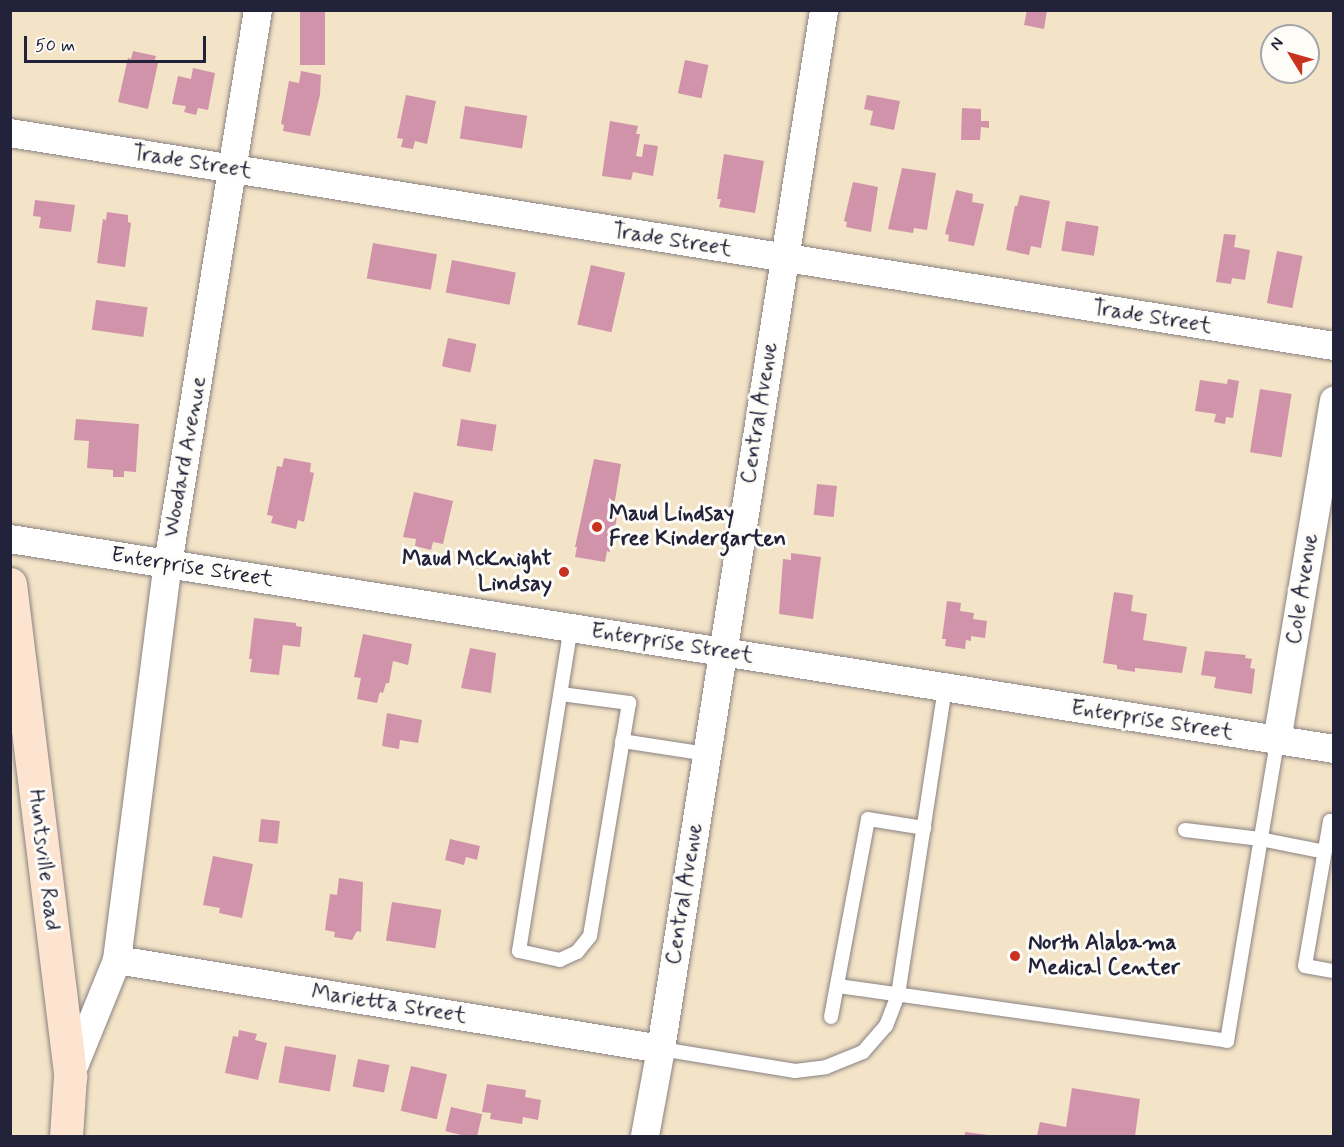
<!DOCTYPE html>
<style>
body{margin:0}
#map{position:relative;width:1344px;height:1147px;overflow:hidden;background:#f3e3c7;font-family:Mynerve,sans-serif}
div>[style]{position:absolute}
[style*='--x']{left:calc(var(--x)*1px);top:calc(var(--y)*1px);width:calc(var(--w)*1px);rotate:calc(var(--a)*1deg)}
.building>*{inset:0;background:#d193aa;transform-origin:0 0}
.roads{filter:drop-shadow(0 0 2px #8a8281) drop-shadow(0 0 2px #8a8281)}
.lane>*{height:14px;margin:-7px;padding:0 7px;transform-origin:7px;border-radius:7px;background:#fff}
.street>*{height:28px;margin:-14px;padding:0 14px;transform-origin:14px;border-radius:14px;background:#fff}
.secondary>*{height:33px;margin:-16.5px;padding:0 16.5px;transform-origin:16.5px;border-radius:16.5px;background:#fde4d1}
.dots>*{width:16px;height:16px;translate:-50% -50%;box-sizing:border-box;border:3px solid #fdfcf7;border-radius:50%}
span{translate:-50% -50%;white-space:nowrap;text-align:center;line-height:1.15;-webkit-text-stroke:6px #fdfcf7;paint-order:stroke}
.street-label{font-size:22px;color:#22223b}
.poi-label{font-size:22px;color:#22223b;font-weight:700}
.left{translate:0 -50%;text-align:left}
.right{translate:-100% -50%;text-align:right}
.frame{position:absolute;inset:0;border:12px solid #22223b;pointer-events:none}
.north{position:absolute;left:1260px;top:24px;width:60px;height:60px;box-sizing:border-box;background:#fdfcf7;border:2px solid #a5a5ac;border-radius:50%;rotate:307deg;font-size:16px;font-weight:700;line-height:24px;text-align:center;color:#22223b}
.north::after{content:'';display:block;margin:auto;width:21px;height:27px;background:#c8321e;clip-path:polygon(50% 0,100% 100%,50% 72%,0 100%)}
.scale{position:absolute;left:24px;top:36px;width:182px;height:27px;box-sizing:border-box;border:3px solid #22223b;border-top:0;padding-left:8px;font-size:18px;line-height:21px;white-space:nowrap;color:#22223b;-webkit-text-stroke:4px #fdfcf7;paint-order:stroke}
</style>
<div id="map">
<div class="building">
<i style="left:300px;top:10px;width:25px;height:55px"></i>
<i style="clip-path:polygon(1027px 10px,1047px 10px,1044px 29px,1024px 25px)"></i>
<i style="clip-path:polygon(133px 51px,156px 56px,154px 62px,158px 63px,148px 109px,118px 102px,128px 58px,131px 59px)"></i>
<i style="left:685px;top:60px;width:24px;height:34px;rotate:12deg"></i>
<i style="clip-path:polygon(193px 68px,215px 73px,208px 110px,198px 108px,196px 115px,184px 112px,186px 106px,172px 104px,178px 76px,191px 79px)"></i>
<i style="clip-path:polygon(301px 71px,321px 75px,320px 95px,310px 136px,283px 131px,284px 125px,281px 124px,289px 81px,299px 83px)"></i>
<i style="clip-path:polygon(406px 95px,436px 101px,427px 144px,415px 141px,413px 149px,401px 147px,403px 139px,397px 138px)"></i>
<i style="clip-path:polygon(867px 95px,900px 101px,894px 130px,870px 125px,873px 111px,864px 109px)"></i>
<i style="left:465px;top:106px;width:63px;height:33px;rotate:9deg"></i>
<i style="clip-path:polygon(962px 108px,981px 109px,981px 121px,989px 121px,989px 128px,981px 127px,980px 140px,961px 140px)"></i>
<i style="clip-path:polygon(610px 121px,638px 126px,636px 134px,640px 134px,636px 156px,642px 157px,644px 144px,658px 146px,653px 176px,633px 172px,631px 180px,602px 176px)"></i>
<i style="clip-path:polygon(724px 154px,764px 161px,755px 213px,719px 207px,721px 199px,717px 199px)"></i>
<i style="clip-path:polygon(902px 168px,936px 173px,927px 230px,914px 228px,913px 233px,888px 229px)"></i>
<i style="clip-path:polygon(853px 182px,878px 187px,871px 232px,846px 227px,847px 222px,844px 221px)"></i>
<i style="clip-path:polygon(956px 190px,973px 194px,972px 202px,984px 204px,974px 246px,948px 241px,949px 235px,945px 234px)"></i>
<i style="clip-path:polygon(1020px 195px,1050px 201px,1041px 248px,1031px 246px,1029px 255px,1006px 250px,1015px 206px,1017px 206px)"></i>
<i style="clip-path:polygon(35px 200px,75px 205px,71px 232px,39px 228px,41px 217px,33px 216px)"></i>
<i style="clip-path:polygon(107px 212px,128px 215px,128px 222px,131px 223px,125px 267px,97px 263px,103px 219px,106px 220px)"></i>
<i style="left:1066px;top:221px;width:33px;height:30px;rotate:9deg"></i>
<i style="clip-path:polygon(1224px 234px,1236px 235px,1234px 247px,1250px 250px,1245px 280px,1232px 278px,1231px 284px,1216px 282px)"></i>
<i style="left:373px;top:243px;width:65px;height:36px;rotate:10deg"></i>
<i style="left:1277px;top:251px;width:26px;height:53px;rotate:11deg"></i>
<i style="left:452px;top:260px;width:65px;height:33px;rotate:11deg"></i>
<i style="left:591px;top:265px;width:35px;height:61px;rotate:13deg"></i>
<i style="left:96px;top:300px;width:52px;height:30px;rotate:8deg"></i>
<i style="left:448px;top:338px;width:29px;height:29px;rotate:12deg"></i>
<i style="clip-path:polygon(1228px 379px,1239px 381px,1233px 418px,1226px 417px,1225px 424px,1214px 422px,1216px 414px,1195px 411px,1200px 380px,1227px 384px)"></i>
<i style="left:1260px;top:389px;width:32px;height:64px;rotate:9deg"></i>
<i style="clip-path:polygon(76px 419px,139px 424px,136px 472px,124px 471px,124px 477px,113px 477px,113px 470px,87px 468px,89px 441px,74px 440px)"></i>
<i style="left:461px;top:419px;width:36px;height:27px;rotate:9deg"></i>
<i style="clip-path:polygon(284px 458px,311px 463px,310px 472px,314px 473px,304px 522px,298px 520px,296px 529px,271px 523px,273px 516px,267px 515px,277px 466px,282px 467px)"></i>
<i style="clip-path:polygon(594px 459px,621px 464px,614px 506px,619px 507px,610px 552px,607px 551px,605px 562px,575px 557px,577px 547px,575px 547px)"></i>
<i style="left:817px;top:484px;width:20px;height:31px;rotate:6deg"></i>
<i style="clip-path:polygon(414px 492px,453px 501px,443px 544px,433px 542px,431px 550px,415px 546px,416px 539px,403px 537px)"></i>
<i style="clip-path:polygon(791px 553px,821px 557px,813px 619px,779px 614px,783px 559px,791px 560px)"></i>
<i style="clip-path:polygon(1114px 592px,1133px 595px,1131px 611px,1147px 614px,1143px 640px,1187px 647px,1182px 673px,1135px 668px,1135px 672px,1117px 669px,1117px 665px,1103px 663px)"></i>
<i style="clip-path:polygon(947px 601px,961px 603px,960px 611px,974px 613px,973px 619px,987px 621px,985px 638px,971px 636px,971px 641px,966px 640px,965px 649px,945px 646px,946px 639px,942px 639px)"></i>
<i style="clip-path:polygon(254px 618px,296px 623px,296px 626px,302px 627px,300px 647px,283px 645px,279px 675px,250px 672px,252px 659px,249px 659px)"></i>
<i style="clip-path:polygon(363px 634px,412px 644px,408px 665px,393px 661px,389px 683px,386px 683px,383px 693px,380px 692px,377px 703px,357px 699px,361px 678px,354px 677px)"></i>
<i style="clip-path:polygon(470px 648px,496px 653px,491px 693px,461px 688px)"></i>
<i style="clip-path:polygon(1205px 651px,1246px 655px,1245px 658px,1252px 659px,1250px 668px,1255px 669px,1252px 694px,1214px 688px,1216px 677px,1201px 675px)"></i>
<i style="clip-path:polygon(387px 713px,422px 720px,418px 743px,400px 740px,399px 749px,382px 746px)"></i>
<i style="left:261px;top:819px;width:19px;height:23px;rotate:6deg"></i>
<i style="clip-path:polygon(450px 839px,480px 846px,477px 860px,466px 857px,464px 865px,445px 860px)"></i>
<i style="clip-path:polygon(213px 856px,253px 864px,242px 918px,219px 913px,220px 908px,203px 905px)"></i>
<i style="clip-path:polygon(339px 878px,363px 882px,361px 932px,357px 931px,352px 940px,334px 937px,335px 932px,325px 930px,330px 894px,337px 895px)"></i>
<i style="left:392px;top:902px;width:50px;height:39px;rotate:9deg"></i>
<i style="clip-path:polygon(239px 1030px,257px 1034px,255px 1040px,267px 1043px,258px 1080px,225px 1073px,233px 1036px,238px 1037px)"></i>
<i style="left:285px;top:1046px;width:52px;height:37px;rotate:10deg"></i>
<i style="left:358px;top:1059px;width:32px;height:28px;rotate:11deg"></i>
<i style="left:411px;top:1066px;width:37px;height:46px;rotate:13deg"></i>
<i style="clip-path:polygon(487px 1084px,526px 1090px,525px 1097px,541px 1100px,538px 1120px,523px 1117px,522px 1124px,490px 1119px,491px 1113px,482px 1112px)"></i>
<i style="clip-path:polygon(1072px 1088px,1140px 1099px,1135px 1136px,1037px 1136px,1040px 1122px,1066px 1127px)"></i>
<i style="left:451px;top:1107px;width:32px;height:25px;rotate:13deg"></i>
<i style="clip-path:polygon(965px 1132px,988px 1135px,988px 1136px,965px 1136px)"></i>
</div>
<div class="roads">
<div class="lane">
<i style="--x:561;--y:694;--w:69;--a:7.5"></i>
<i style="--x:629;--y:703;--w:236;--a:99.5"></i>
<i style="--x:590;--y:936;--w:21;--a:129"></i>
<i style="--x:577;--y:952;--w:19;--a:155"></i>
<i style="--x:560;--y:960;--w:42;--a:-167.6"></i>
<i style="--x:519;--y:951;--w:327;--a:-80.9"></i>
<i style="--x:622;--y:741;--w:86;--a:8.7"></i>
<i style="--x:1334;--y:822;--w:4;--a:-166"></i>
<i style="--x:1330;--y:821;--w:147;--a:99.8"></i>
<i style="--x:1305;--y:966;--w:29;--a:10"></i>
<i style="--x:1185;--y:830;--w:76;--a:6.8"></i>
<i style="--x:1260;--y:839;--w:66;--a:11.3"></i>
<i style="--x:838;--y:986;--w:393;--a:8"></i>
<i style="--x:1227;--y:1041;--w:304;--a:-80.5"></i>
<i style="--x:831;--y:1017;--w:201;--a:-79.4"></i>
<i style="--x:868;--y:819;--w:57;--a:9.1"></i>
<i style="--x:661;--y:1049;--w:136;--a:9.3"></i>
<i style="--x:795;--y:1071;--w:31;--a:-7"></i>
<i style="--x:826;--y:1067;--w:40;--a:-22"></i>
<i style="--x:863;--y:1052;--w:35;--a:-49"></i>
<i style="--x:886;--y:1026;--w:33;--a:-69"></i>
<i style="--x:898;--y:995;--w:311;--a:-81.3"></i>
</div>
<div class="street">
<i style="--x:10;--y:133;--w:1341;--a:9.14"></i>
<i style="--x:10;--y:539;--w:1341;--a:9.01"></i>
<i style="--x:1277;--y:741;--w:345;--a:-80.5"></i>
<i style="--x:117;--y:960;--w:551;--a:9.29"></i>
<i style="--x:70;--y:1076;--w:125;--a:-67.9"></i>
<i style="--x:117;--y:960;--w:399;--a:-82.7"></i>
<i style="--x:168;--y:564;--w:561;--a:-80.77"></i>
<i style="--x:645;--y:1136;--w:88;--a:-79.6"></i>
<i style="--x:661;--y:1049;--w:1052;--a:-81.08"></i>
</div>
<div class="secondary">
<i style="--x:10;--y:584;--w:496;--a:83"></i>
<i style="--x:70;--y:1076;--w:60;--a:93.8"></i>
</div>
</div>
<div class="dots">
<i style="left:597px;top:527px;background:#c8321e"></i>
<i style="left:564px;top:572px;background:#c8321e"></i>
<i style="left:1015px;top:956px;background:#c8321e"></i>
</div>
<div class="street-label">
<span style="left:192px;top:163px;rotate:9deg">Trade Street</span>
<span style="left:672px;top:241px;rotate:9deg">Trade Street</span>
<span style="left:1152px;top:318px;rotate:9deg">Trade Street</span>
<span style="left:760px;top:413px;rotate:-81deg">Central Avenue</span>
<span style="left:186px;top:457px;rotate:-80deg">Woodard Avenue</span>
<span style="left:192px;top:568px;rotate:9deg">Enterprise Street</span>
<span style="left:1303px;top:589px;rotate:-81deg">Cole Avenue</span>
<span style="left:672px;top:644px;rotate:9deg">Enterprise Street</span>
<span style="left:1152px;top:721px;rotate:9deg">Enterprise Street</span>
<span style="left:43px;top:860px;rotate:83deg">Huntsville Road</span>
<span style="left:685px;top:894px;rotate:-81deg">Central Avenue</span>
<span style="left:389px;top:1005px;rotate:9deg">Marietta Street</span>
</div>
<div class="poi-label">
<span class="left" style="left:609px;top:527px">Maud Lindsay<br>Free Kindergarten</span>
<span class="right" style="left:552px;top:572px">Maud McKnight<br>Lindsay</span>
<span class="left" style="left:1028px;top:956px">North Alabama<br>Medical Center</span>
</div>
<div class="frame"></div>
<div class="north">N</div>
<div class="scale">50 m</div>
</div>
